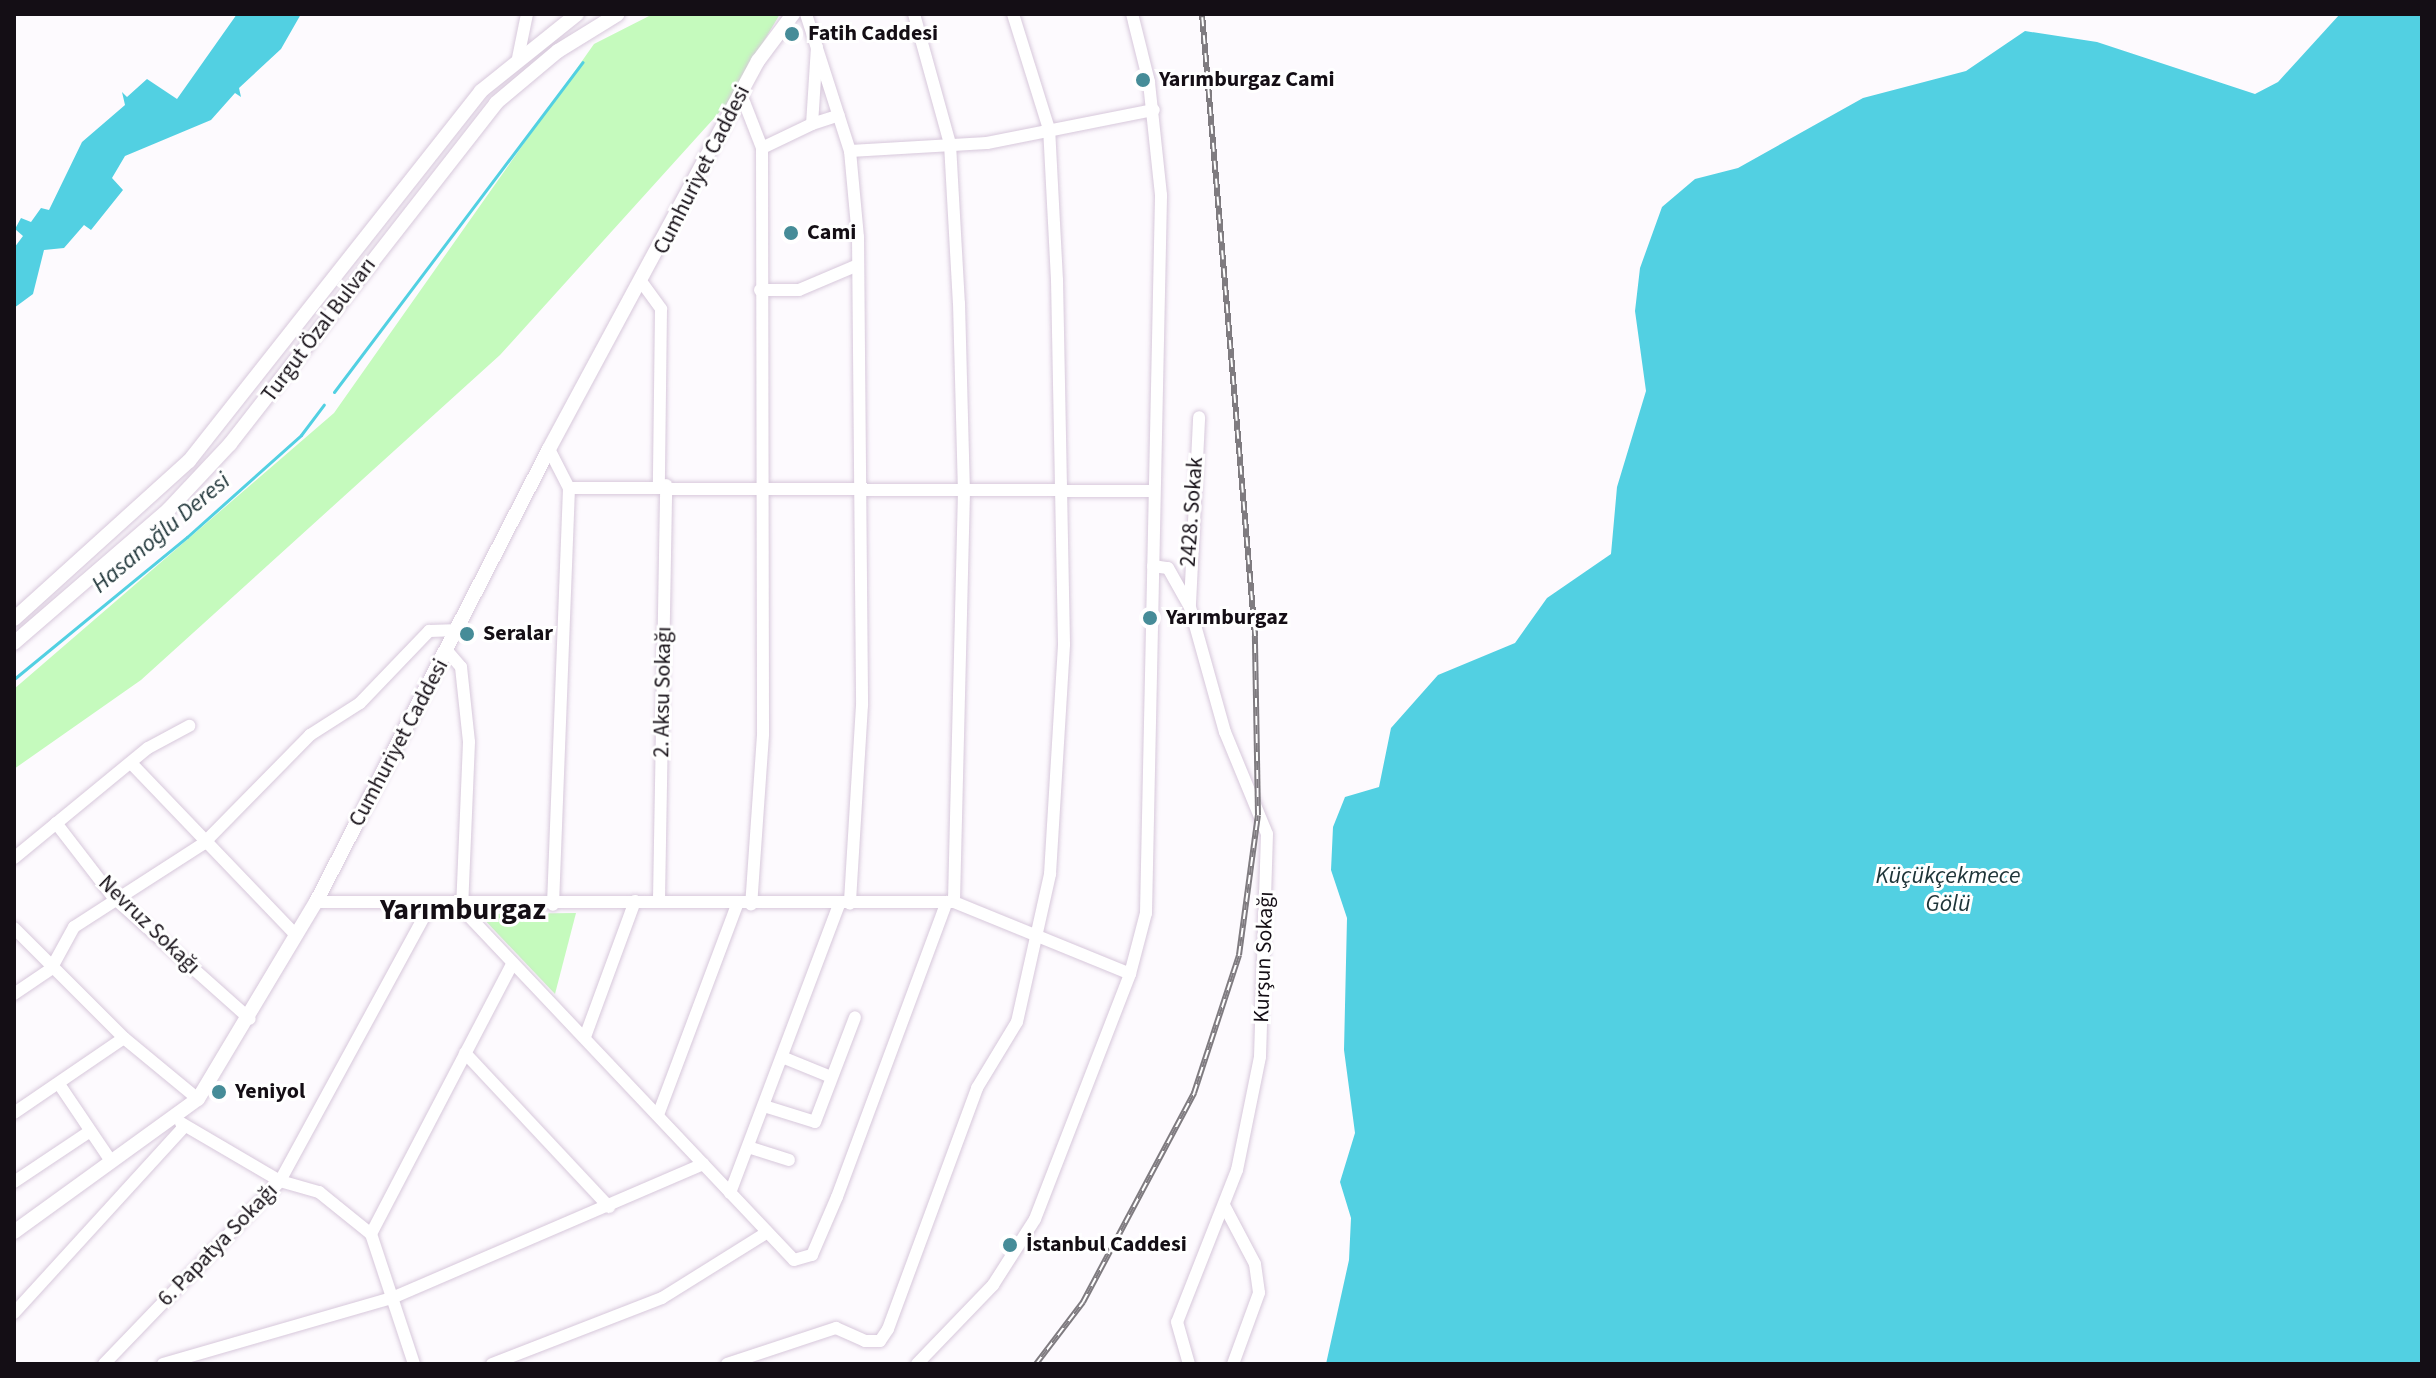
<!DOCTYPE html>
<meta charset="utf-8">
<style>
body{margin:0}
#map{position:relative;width:2436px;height:1378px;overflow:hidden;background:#fdfafe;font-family:"Source Sans 3",sans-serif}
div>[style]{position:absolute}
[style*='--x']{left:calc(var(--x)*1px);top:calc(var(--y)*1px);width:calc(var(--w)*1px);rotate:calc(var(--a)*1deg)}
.green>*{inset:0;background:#c5fabd}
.water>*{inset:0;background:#52d0e2}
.stream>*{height:3px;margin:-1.5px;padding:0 1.5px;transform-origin:1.5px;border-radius:1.5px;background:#52d0e2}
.roads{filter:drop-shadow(0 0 2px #d7c8db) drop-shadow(0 0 2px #d7c8db)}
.minor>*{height:12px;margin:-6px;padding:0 6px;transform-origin:6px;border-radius:6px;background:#fff}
.major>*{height:14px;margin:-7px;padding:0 7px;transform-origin:7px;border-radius:7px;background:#fff}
.rail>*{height:6px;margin-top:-3px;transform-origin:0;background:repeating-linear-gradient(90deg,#fff 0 9px,#7f7b80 0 18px);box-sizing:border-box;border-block:2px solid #7f7b80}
.dots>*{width:22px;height:22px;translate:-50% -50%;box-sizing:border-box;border:4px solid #fff;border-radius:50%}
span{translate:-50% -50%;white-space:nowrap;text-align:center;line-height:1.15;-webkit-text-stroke:6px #fff;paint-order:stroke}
.poi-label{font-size:22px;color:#140e15;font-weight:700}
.left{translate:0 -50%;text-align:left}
.street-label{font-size:22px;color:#140e15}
.water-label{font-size:24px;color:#1e3438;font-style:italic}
.district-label{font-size:30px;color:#140e15;font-weight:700}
.frame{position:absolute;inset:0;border:16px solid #140e15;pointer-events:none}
</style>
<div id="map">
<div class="green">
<i style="clip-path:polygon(653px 14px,780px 14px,726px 105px,500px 355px,141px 680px,14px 769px,14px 689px,334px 413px,594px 44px)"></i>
<i style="clip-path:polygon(576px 913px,555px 994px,479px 914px)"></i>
</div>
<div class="water">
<i style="clip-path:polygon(237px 14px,301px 14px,281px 49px,239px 88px,241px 97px,235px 93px,211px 120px,125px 156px,112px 178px,123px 190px,91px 230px,84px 225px,64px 248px,44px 250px,33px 294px,14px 308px,14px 248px,23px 236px,15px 229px,21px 218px,31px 222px,41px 208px,49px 210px,82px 142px,125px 105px,122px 92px,127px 97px,147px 79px,177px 99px)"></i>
<i style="clip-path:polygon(2340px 14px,2422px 14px,2422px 1364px,1326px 1364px,1349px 1260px,1351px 1218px,1340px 1182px,1355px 1133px,1344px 1050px,1347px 918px,1331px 870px,1333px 827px,1345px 797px,1379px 787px,1391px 728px,1438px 675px,1515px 643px,1547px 598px,1611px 554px,1617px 487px,1646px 391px,1635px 311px,1640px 268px,1662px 207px,1695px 179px,1738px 168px,1863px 98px,1966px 71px,2025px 31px,2097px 42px,2255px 94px,2278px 82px)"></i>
</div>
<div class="stream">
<i style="--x:334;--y:392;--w:413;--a:-53"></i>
<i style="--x:14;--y:679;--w:224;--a:-39.4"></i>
<i style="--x:187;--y:537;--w:153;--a:-41.8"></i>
<i style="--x:301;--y:435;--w:38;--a:-53"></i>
</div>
<div class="roads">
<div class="minor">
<i style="--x:806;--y:14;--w:144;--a:72.2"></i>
<i style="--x:850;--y:151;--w:86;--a:84.7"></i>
<i style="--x:858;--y:237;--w:468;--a:89.5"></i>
<i style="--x:862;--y:705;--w:199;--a:93.5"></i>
<i style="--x:914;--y:14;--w:135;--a:74.5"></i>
<i style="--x:950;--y:144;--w:159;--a:86.8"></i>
<i style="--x:959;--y:303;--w:188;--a:88.5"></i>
<i style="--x:964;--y:491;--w:411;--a:91.4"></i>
<i style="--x:817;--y:47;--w:77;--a:93.7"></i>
<i style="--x:812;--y:124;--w:28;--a:-18"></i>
<i style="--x:518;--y:58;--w:45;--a:-78.4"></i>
<i style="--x:741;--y:94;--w:58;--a:68.7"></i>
<i style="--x:762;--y:148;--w:587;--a:89.9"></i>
<i style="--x:763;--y:735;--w:170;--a:94"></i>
<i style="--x:762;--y:148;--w:55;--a:-25.6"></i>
<i style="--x:850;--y:151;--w:137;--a:-3.3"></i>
<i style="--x:987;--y:143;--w:170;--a:-11.2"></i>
<i style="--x:643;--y:284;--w:31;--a:54"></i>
<i style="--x:661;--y:309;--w:176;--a:90.7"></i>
<i style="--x:760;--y:290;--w:39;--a:0"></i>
<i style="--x:799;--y:290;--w:64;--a:-23"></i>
<i style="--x:549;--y:449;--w:44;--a:62.9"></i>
<i style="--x:569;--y:488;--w:417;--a:92.2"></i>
<i style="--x:569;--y:488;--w:583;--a:0.29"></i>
<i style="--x:1153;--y:566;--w:15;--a:8"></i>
<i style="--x:1168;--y:568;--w:45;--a:60.6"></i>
<i style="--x:1190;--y:607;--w:130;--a:74.4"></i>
<i style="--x:1225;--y:732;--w:110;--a:67.6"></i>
<i style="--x:1267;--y:834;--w:223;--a:91.8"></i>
<i style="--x:1260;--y:1057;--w:115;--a:101.5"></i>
<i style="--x:1237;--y:1170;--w:163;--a:111.5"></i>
<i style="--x:1177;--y:1322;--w:44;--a:74.1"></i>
<i style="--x:1190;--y:604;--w:187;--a:-87.2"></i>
<i style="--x:448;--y:652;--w:20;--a:49"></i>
<i style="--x:461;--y:667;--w:75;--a:83.9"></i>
<i style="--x:469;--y:742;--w:167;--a:92.4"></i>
<i style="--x:462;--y:909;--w:483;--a:46.6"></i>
<i style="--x:794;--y:1260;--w:19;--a:-16"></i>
<i style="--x:812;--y:1255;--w:63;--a:-66.7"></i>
<i style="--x:837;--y:1197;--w:315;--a:-69.6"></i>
<i style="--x:131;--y:763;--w:238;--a:46.2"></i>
<i style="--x:56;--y:823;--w:93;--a:52.4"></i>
<i style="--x:113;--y:897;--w:183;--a:41.7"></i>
<i style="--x:14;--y:858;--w:173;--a:-39.4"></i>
<i style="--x:148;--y:748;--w:47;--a:-28.2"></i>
<i style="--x:659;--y:899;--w:414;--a:-89"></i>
<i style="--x:316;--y:902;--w:638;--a:0"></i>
<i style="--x:954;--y:902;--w:190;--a:22.2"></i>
<i style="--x:14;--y:928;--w:156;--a:45"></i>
<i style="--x:124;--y:1038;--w:96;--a:39.5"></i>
<i style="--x:14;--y:994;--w:45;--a:-34"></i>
<i style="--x:51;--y:969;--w:48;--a:-61.3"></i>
<i style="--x:74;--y:927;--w:153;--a:-32.8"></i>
<i style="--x:203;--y:844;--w:153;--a:-45.5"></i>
<i style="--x:310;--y:735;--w:59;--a:-32.6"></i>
<i style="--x:360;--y:703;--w:100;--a:-46.2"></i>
<i style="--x:429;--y:631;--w:31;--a:-2"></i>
<i style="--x:585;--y:1037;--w:145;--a:-69.8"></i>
<i style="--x:465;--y:1053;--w:211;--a:46.9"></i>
<i style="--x:782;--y:1057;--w:53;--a:22.2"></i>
<i style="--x:59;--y:1084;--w:93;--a:56"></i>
<i style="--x:764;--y:1106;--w:53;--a:17.4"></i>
<i style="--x:815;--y:1122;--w:112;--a:-69.1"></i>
<i style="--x:14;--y:1113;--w:133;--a:-34.3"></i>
<i style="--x:658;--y:1115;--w:224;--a:-69.4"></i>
<i style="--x:181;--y:1123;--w:115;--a:30.4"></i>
<i style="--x:280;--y:1181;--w:41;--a:15.8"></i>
<i style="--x:319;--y:1192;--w:67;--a:38.9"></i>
<i style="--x:748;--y:1147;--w:43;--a:17.6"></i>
<i style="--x:14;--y:1182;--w:90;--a:-33.7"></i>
<i style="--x:730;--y:1193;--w:308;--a:-69.3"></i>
<i style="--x:1225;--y:1207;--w:64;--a:62.2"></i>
<i style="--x:1255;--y:1264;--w:29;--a:82"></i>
<i style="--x:1259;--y:1293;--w:76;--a:110.1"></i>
<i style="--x:14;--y:1313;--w:252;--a:-47.6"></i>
<i style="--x:104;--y:1364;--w:254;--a:-46.1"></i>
<i style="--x:280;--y:1181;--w:315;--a:-61.4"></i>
<i style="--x:163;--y:1364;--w:238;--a:-16.1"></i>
<i style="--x:392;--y:1298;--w:339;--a:-23.3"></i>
<i style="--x:414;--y:1364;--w:137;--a:-108.3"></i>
<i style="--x:371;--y:1234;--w:305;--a:-62.4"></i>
<i style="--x:492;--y:1364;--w:182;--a:-21.2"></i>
<i style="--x:662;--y:1298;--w:123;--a:-32"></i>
<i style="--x:727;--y:1364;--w:115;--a:-18.3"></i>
<i style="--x:836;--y:1328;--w:32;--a:24"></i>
<i style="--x:865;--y:1341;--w:15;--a:0"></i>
<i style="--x:880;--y:1341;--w:14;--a:-56"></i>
<i style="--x:888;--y:1329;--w:257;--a:-69.7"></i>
<i style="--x:977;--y:1088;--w:77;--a:-58.8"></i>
<i style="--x:1017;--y:1022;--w:152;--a:-77.4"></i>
<i style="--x:1050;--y:874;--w:230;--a:-86.5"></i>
<i style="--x:1064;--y:644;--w:364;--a:-91.1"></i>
<i style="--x:1057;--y:280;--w:151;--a:-93"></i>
<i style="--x:1049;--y:129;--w:121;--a:-107.4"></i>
<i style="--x:917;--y:1364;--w:110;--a:-46.1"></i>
<i style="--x:993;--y:1285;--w:78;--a:-57.5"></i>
<i style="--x:1035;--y:1219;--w:263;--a:-68.8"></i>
<i style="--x:1130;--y:974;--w:63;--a:-75.3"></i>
<i style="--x:1146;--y:913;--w:718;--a:-88.8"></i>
<i style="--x:1161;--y:195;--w:114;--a:-96.1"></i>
<i style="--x:1149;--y:82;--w:70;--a:-104"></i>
</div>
<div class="major">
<i style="--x:14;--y:619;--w:236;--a:-42.1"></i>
<i style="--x:189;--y:461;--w:471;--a:-51.7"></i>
<i style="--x:481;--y:91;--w:123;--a:-38.7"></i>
<i style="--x:14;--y:643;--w:205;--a:-40.8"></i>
<i style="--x:169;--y:509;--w:89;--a:-46.8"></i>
<i style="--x:230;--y:444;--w:432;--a:-52"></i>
<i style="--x:496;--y:103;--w:81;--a:-40"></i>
<i style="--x:558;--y:51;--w:70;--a:-31.7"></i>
<i style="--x:14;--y:1232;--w:227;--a:-35.9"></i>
<i style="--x:198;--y:1099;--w:230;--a:-59.1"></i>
<i style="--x:316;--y:902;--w:509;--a:-62.78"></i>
<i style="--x:549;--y:449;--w:441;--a:-61.7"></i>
<i style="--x:758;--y:61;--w:59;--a:-53.3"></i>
</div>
</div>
<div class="rail">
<i style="--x:1036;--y:1364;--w:78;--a:-52.8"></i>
<i style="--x:1083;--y:1302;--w:237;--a:-62"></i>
<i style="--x:1194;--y:1093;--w:145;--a:-71.9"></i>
<i style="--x:1239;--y:955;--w:141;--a:-82.3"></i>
<i style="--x:1258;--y:815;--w:179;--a:-91"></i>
<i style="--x:1255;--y:636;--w:624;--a:-94.87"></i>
</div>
<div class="dots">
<i style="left:792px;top:34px;background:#468c98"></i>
<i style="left:1143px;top:80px;background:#468c98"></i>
<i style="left:791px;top:233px;background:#468c98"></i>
<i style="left:1150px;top:618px;background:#468c98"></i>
<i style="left:467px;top:634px;background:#468c98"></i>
<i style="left:219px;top:1092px;background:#468c98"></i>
<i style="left:1010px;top:1245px;background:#468c98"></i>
</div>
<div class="poi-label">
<span class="left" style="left:808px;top:34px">Fatih Caddesi</span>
<span class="left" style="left:1159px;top:80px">Yarımburgaz Cami</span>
<span class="left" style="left:807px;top:233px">Cami</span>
<span class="left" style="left:1166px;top:618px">Yarımburgaz</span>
<span class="left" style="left:483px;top:634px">Seralar</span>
<span class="left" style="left:235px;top:1092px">Yeniyol</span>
<span class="left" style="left:1026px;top:1245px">İstanbul Caddesi</span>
</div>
<div class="street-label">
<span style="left:702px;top:170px;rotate:-63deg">Cumhuriyet Caddesi</span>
<span style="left:319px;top:330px;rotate:-53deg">Turgut Özal Bulvarı</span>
<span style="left:1192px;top:512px;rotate:-86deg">2428. Sokak</span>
<span style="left:663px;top:692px;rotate:-89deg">2. Aksu Sokağı</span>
<span style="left:399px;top:743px;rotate:-62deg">Cumhuriyet Caddesi</span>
<span style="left:149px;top:925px;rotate:44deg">Nevruz Sokağı</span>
<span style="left:1264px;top:957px;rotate:-88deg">Kurşun Sokağı</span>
<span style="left:218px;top:1245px;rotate:-46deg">6. Papatya Sokağı</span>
</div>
<div class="water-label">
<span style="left:161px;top:533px;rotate:-40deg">Hasanoğlu Deresi</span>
<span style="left:1948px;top:890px">Küçükçekmece<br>Gölü</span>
</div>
<div class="district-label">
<span style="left:463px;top:910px">Yarımburgaz</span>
</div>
<div class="frame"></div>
</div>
